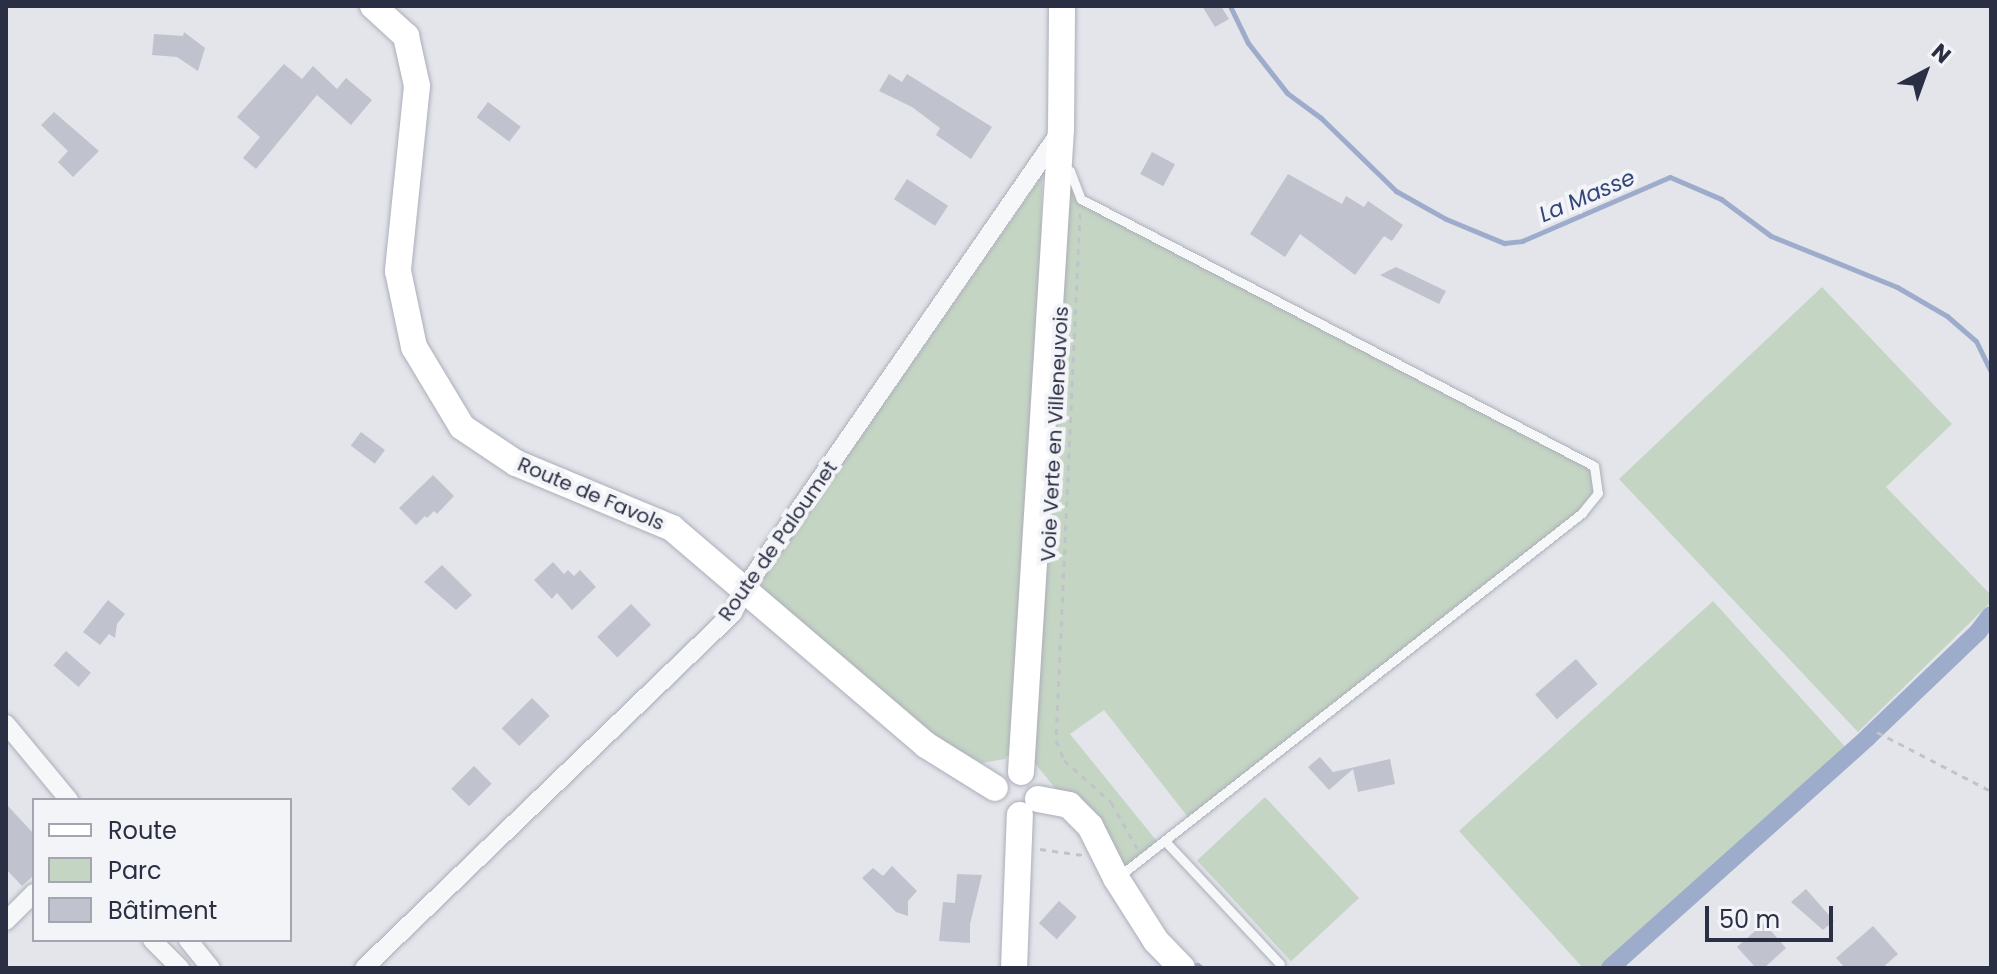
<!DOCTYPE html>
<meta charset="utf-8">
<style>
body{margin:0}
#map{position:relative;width:1997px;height:974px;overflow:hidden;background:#e3e5eb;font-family:Poppins,sans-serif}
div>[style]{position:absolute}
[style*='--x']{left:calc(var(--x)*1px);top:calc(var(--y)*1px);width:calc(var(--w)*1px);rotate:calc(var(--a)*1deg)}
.green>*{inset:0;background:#c5d5c4;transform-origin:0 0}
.stream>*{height:5px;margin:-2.5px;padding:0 2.5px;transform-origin:2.5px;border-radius:2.5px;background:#9eaccb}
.canal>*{height:18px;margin:-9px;padding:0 9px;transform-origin:9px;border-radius:9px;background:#9eaccb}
.building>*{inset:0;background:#c0c3ce;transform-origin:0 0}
.path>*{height:3px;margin-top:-1.5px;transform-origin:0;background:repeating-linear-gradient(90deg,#c1c3ca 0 6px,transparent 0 12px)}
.roads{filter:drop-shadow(0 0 2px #acaeb9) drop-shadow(0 0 2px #acaeb9)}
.lane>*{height:9px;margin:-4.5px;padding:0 4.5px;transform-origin:4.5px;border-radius:4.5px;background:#f6f7f9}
.street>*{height:18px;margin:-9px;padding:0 9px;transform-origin:9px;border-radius:9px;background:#f6f7f9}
.secondary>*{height:26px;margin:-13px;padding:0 13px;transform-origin:13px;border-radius:13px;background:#fff}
span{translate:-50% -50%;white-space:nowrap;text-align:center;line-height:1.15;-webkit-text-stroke:8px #f3f4f8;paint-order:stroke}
.street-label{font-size:20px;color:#2b2f44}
.water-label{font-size:22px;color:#344679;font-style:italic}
.frame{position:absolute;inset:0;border:8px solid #2b2f44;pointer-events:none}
.legend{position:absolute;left:32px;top:798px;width:260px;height:144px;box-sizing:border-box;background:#f3f4f8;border:2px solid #a3a5b0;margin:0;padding:10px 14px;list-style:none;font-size:24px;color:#2b2f44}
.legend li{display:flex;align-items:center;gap:16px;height:40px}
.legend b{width:40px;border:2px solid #a3a5b0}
.north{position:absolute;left:1885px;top:32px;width:80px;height:80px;-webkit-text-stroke:6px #f3f4f8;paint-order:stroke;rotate:41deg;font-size:22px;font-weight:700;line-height:32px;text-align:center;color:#2b2f44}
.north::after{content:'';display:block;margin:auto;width:28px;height:36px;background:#2b2f44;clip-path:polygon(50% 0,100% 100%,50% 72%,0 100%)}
.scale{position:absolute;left:1705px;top:906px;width:128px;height:36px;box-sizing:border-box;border:4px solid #2b2f44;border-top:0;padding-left:10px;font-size:24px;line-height:28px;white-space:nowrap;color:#2b2f44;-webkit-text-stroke:6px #f3f4f8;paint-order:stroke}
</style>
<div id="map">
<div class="green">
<i style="clip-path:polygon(1042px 176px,1040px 322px,1015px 746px,1005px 759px,982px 763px,926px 734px,759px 584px)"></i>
<i style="clip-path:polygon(1058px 185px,1594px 466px,1598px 493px,1582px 513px,1191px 821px,1104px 710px,1070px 734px,1160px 845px,1116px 878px,1069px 805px,1024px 750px)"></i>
<i style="clip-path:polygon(1822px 287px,1952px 424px,1886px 487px,1991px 595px,1991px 602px,1858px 732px,1619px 479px)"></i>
<i style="clip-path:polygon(1713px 601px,1848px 750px,1607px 968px,1583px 968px,1459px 831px)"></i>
<i style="left:1265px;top:797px;width:138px;height:93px;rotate:47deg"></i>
</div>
<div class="stream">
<i style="--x:1230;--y:6;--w:41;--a:64.1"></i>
<i style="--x:1248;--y:43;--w:63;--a:52"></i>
<i style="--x:1287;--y:93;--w:42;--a:36.3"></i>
<i style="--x:1321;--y:118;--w:105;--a:44.2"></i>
<i style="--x:1396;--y:191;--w:57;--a:29.2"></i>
<i style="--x:1446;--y:219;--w:63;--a:22.5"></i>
<i style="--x:1504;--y:243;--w:18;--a:-6"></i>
<i style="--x:1522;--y:241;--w:161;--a:-23.4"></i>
<i style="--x:1670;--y:177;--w:56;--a:23.3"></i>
<i style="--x:1721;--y:199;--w:62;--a:36.5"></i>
<i style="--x:1771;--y:236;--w:136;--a:22"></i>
<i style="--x:1897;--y:287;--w:58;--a:30.1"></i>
<i style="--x:1947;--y:316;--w:38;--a:41"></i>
<i style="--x:1976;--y:341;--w:34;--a:64"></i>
<i style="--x:1191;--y:968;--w:7;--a:-27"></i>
<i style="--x:1197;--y:965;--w:6;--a:31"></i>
</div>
<div class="canal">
<i style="--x:1610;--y:968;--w:346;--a:-41.8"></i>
<i style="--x:1868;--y:737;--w:152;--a:-43.7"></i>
<i style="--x:1978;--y:632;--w:21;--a:-53"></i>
</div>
<div class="building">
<i style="clip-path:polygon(1202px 6px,1221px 6px,1229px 19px,1215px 27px)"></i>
<i style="clip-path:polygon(184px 32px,205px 48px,198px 71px,177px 57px,152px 55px,154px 34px,183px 36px)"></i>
<i style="clip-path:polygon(284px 64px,302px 79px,313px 66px,337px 89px,346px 78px,372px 100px,351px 125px,317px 95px,256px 169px,243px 158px,260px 137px,237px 117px)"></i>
<i style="clip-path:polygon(889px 74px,902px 82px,907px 74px,992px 127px,971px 159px,936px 135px,940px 128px,912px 107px,879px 91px)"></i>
<i style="left:488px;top:102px;width:41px;height:19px;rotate:37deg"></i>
<i style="clip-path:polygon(54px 112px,99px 151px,73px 177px,58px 162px,68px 151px,41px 125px)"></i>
<i style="left:1152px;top:152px;width:26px;height:25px;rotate:28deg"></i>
<i style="clip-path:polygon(1288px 174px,1342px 204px,1346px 196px,1364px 207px,1368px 201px,1403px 225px,1392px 241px,1384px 236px,1355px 275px,1300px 234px,1285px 257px,1250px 234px)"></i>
<i style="left:907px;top:179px;width:49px;height:24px;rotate:33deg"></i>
<i style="clip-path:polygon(1396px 267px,1446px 291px,1439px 304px,1380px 275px)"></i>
<i style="left:361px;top:432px;width:30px;height:17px;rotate:37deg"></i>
<i style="clip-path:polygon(433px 475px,454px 496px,437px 514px,434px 511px,427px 518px,425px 516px,416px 525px,399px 508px)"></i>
<i style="clip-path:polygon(553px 562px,564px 574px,568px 570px,574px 576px,580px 570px,596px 587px,572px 610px,557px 593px,552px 599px,534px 580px)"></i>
<i style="clip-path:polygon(442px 565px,472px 595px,456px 610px,424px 582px)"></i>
<i style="clip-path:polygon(108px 600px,125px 614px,117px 624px,115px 638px,109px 634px,100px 645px,83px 632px)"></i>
<i style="left:631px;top:604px;width:29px;height:47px;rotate:46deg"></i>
<i style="left:66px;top:651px;width:33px;height:19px;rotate:41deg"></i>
<i style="left:1576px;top:659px;width:33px;height:54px;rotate:49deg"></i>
<i style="left:532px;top:698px;width:25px;height:43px;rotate:45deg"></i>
<i style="clip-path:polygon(1320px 757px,1333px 772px,1390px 759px,1395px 784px,1358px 792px,1353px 769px,1329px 790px,1308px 767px)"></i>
<i style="left:474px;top:766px;width:25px;height:32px;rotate:45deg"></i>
<i style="clip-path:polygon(6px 804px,34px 834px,34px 875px,22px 886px,6px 869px)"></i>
<i style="clip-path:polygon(892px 866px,917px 891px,908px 901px,908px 916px,896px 912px,862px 878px,873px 868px,883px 876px)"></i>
<i style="clip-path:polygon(957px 874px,982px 875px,970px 924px,970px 943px,939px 941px,943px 902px,955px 903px)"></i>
<i style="clip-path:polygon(1806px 889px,1834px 921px,1823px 930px,1791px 902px)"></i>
<i style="left:1059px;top:901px;width:24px;height:30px;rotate:42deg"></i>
<i style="clip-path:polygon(1764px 923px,1786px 948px,1764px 968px,1756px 968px,1737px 947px)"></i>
<i style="clip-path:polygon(1873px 926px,1898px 954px,1882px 968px,1845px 968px,1836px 958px)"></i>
</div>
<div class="path">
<i style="--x:1080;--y:213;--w:528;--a:92.61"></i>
<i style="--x:1056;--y:740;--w:22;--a:68"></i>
<i style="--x:1064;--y:760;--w:63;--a:41.8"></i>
<i style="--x:1111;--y:802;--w:53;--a:60.5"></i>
<i style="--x:1877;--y:732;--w:128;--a:27.4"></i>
<i style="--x:1040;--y:849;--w:43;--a:7.9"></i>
</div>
<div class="roads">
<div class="lane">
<i style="--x:1065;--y:168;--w:6;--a:31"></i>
<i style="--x:1070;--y:171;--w:30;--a:69"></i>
<i style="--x:1081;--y:199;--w:578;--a:27.5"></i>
<i style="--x:1594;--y:466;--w:27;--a:82"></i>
<i style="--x:1598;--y:493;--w:26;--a:129"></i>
<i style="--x:1582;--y:513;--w:590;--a:141.89"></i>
<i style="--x:1165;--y:841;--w:168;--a:46.9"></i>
</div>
<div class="street">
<i style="--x:6;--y:724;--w:99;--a:50.3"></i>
<i style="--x:6;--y:921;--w:40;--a:-45"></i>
<i style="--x:152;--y:940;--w:40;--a:45"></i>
<i style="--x:188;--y:940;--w:36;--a:51"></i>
<i style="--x:364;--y:968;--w:512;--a:-43.89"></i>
<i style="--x:733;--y:613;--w:28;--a:-64"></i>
<i style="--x:745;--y:588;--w:554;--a:-55.36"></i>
</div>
<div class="secondary">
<i style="--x:373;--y:6;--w:45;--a:42.3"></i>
<i style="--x:406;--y:36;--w:51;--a:77.6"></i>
<i style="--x:417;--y:86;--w:186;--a:95.9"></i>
<i style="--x:398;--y:271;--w:78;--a:78.1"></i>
<i style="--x:414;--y:347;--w:93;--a:59"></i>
<i style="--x:462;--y:427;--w:65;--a:33.7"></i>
<i style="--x:516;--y:463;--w:169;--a:22.6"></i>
<i style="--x:672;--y:528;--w:334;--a:40.5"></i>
<i style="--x:926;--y:745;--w:81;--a:31.9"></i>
<i style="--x:1021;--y:772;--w:644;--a:-86.44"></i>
<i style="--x:1061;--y:129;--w:123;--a:-89.5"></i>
<i style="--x:1038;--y:799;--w:32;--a:11"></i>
<i style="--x:1069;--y:805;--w:30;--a:45"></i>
<i style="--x:1090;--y:826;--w:58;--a:63.4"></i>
<i style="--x:1116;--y:878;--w:75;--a:57.6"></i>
<i style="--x:1156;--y:941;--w:37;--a:46"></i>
<i style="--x:1014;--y:968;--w:153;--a:-87.8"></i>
</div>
</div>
<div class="street-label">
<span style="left:1055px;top:434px;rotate:-87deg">Voie Verte en Villeneuvois</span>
<span style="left:591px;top:494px;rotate:23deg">Route de Favols</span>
<span style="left:778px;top:541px;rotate:-55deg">Route de Paloumet</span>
</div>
<div class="water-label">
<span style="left:1587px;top:196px;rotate:-23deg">La Masse</span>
</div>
<div class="frame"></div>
<ul class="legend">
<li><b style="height:10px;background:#fff"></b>Route</li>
<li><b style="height:22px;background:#c5d5c4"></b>Parc</li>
<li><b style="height:22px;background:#c0c3ce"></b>Bâtiment</li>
</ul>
<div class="north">N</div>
<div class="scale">50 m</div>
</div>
